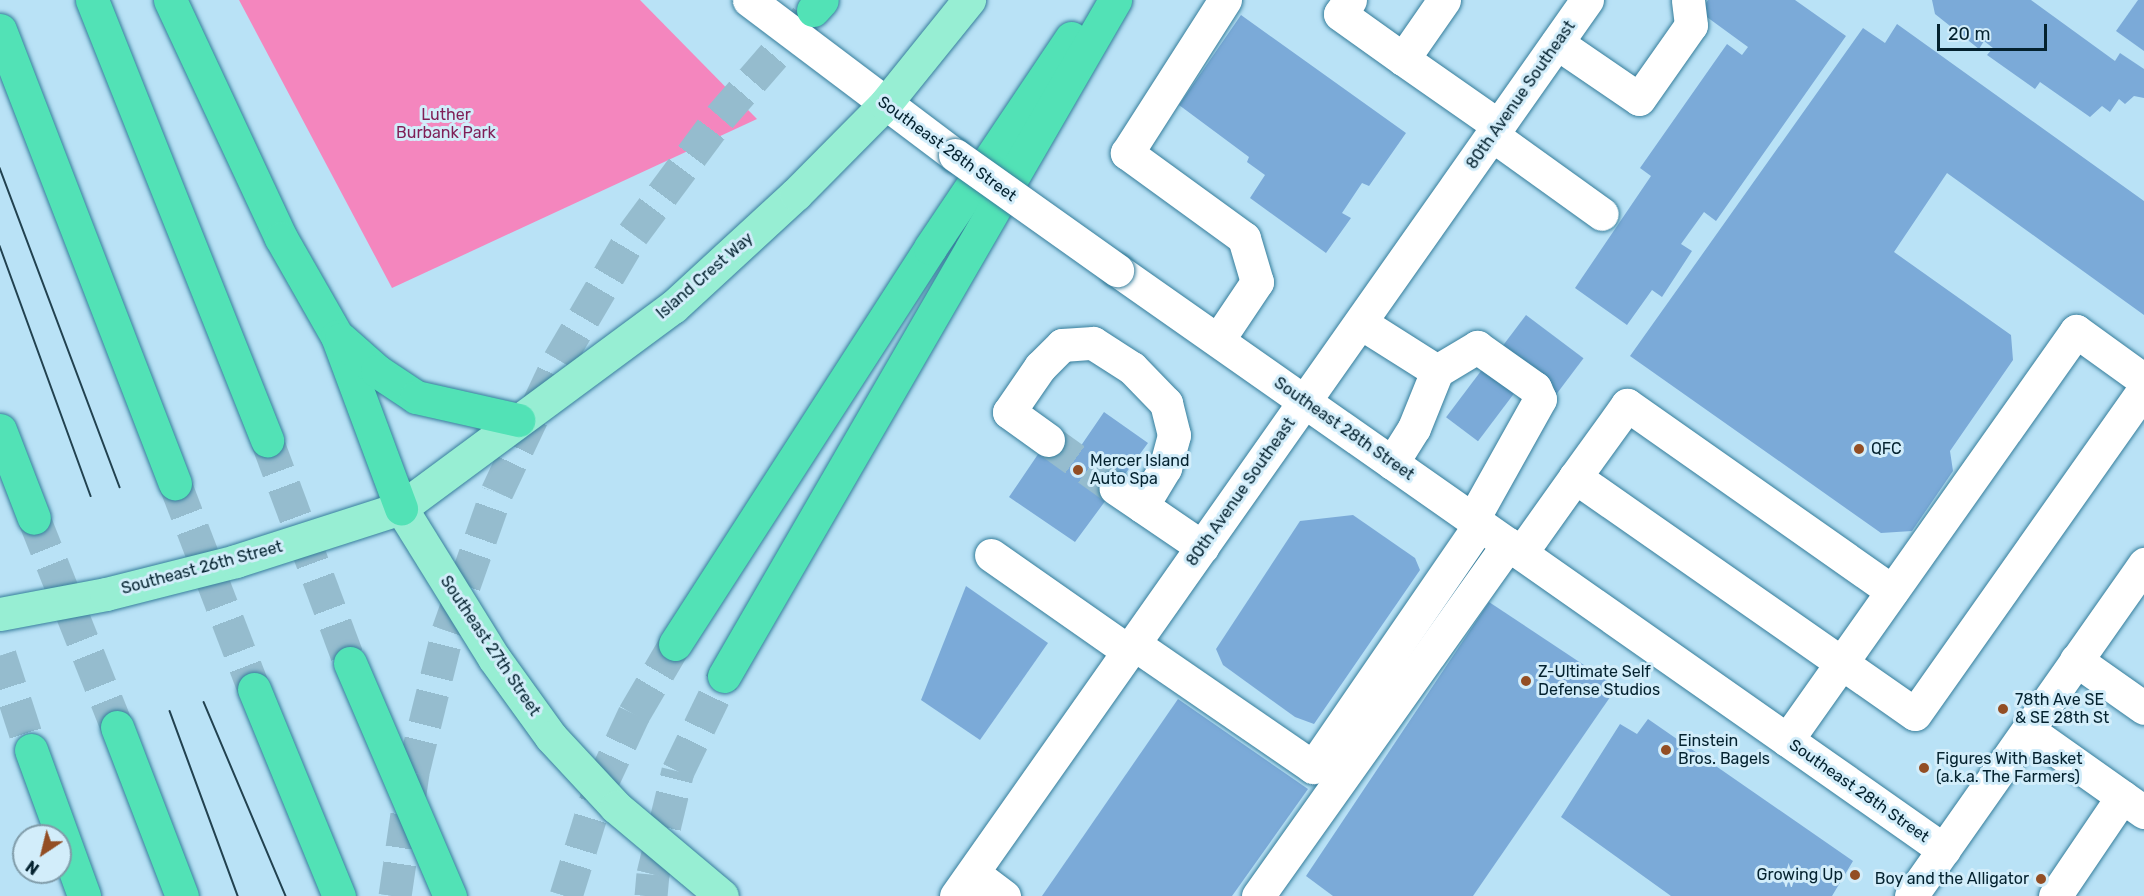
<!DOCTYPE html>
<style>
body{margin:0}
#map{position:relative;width:2144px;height:896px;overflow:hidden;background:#b9e2f6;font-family:Rubik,sans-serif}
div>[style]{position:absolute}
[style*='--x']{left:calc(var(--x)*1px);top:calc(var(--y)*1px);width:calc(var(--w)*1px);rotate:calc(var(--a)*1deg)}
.green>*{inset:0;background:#f486be}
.building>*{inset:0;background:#7baad8;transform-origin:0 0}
.minor-tunnel>*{height:33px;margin-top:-16.5px;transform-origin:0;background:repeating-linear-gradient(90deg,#95bcce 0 33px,transparent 0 49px)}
.highway-tunnel>*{height:33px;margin-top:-16.5px;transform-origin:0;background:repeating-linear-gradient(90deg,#95bcce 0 33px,transparent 0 49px)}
.roads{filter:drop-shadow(0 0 2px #357d9b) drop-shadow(0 0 2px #357d9b)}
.minor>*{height:33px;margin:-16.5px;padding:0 16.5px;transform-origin:16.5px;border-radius:16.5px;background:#fff}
.major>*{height:33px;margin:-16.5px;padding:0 16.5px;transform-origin:16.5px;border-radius:16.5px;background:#97eed3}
.highway>*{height:33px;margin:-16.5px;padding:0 16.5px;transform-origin:16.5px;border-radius:16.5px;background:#52e2b6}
.tram>*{height:1.5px;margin:-0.75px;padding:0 0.75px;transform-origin:0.75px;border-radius:0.75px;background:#224250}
.bridges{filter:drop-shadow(0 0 2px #357d9b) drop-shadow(0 0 2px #357d9b)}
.minor-bridge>*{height:33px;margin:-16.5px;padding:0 16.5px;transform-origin:16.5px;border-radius:16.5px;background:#fff}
.dots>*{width:16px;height:16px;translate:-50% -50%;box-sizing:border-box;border:3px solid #d2edfa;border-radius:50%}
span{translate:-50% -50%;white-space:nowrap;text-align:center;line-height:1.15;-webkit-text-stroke:6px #d2edfa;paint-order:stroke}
.street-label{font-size:16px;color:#04222f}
.park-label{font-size:16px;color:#7f1f57}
.poi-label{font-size:16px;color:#04222f}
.left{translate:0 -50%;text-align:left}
.right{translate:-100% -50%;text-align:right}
.north{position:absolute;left:12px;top:824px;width:60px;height:60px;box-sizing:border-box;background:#d2edfa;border:2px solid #809ca9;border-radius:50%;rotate:215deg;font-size:16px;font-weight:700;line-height:24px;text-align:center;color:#04222f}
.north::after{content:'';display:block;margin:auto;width:21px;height:27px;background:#934e24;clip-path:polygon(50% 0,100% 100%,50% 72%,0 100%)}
.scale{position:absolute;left:1937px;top:24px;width:110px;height:27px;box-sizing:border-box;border:3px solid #04222f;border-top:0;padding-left:8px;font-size:18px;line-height:21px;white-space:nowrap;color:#04222f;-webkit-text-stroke:4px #d2edfa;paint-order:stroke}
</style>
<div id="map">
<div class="green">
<i style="clip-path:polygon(239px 0,640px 0,757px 119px,392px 288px)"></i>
</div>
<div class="building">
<i style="clip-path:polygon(1708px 0,1795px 0,1846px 36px,1716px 221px,1704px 212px,1681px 244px,1692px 251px,1662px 297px,1652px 290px,1627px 325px,1575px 288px,1651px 176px,1640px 168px,1727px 44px,1742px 55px,1748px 47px,1700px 12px)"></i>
<i style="clip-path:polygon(1932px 0,2031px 0,2115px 61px,2120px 53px,2144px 69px,2144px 98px,2134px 96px,2125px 104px,2119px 99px,2110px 112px,2102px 106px,2090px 117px,2040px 82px,2035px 89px,1987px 55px,1993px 48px,1984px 41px,1979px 49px,1935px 14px)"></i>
<i style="clip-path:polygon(2138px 0,2144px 0,2144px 51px,2116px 31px)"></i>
<i style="clip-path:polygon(1241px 15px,1406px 133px,1369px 186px,1362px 183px,1342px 213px,1351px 218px,1326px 253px,1250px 198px,1265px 175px,1247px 162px,1249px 157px,1179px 105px)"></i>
<i style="clip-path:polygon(1897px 24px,2144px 201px,2144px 315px,1947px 173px,1894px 252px,2011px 335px,2013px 360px,1950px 451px,1953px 471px,1912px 531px,1881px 533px,1630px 356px,1863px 28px,1885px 43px)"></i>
<i style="left:1526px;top:315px;width:72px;height:47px;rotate:37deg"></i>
<i style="left:1490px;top:359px;width:40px;height:73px;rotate:37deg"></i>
<i style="clip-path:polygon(1104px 412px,1148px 443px,1075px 542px,1009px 497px,1051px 435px,1076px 453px)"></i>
<i style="clip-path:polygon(1353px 515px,1415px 558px,1420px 570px,1314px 724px,1295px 717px,1223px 665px,1216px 649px,1300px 521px)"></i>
<i style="clip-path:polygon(966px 586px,1048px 643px,980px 740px,921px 700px)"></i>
<i style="clip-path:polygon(1489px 602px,1617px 687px,1473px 896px,1333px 896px,1306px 876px)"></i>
<i style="clip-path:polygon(1178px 699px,1308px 789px,1232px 896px,1042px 896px)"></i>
<i style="clip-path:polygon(1648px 719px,1853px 861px,1832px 896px,1671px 896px,1561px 817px,1620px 724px,1637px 734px)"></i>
</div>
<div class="minor-tunnel">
<i style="--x:1048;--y:440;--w:82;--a:35.6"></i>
</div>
<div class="highway-tunnel">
<i style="--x:267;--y:440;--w:238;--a:69.6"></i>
<i style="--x:175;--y:483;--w:221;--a:69"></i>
<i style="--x:34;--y:518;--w:225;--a:68.3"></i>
<i style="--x:0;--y:655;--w:100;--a:71.9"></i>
<i style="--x:395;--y:896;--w:125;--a:-81.7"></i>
<i style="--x:413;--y:772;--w:145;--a:-76.1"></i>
<i style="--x:448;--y:631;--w:147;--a:-70.6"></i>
<i style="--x:497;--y:492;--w:146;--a:-64.8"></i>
<i style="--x:559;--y:360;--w:146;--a:-59.6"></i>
<i style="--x:633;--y:234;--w:146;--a:-53.4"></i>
<i style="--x:720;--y:117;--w:140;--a:-49"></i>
<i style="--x:566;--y:896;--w:114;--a:-72.7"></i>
<i style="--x:600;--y:787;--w:81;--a:-65"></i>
<i style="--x:634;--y:714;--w:81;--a:-59.6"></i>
<i style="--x:651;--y:896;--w:22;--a:-85"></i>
<i style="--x:653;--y:874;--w:106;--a:-76.4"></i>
<i style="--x:678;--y:771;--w:106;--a:-64.2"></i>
</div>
<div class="roads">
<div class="minor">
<i style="--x:749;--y:0;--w:258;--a:37"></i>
<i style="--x:1350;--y:0;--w:17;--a:126"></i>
<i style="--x:1340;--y:14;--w:77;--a:35.5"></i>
<i style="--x:1444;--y:0;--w:72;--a:124.8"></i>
<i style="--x:1403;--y:59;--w:117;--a:34.9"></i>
<i style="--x:1557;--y:43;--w:99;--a:34.3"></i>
<i style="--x:1639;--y:99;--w:90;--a:-54.9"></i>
<i style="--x:1691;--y:25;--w:25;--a:-97"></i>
<i style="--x:1492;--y:135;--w:135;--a:35.7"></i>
<i style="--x:1117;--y:270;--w:1010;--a:35.04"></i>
<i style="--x:1361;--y:323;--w:90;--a:32.3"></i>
<i style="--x:1437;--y:371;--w:47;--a:-31"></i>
<i style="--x:1477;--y:347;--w:71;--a:35.3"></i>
<i style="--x:1535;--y:388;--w:12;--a:66"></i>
<i style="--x:1540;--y:399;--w:137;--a:119.2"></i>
<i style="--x:1218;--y:340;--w:70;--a:-56.1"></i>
<i style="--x:1257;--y:282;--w:46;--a:-106.5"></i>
<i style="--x:1244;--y:238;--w:145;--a:-144"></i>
<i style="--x:1127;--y:153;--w:182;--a:-57.4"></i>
<i style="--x:1048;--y:440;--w:48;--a:-144.3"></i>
<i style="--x:1009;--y:412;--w:55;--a:-55.4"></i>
<i style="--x:1040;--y:367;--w:31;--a:-45"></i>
<i style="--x:1062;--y:345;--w:31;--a:-4"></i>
<i style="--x:1093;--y:343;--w:46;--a:32.7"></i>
<i style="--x:1132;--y:368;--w:49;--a:45.8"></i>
<i style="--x:1166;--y:403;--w:33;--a:76"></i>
<i style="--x:1174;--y:435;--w:34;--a:105"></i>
<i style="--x:1165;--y:468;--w:44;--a:121.2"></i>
<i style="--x:1142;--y:506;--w:32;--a:-146"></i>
<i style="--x:1392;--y:463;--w:41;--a:-57.8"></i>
<i style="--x:1414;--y:428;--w:61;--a:-68"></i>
<i style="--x:1142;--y:506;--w:73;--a:34.3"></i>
<i style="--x:1521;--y:553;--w:93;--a:-54.6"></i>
<i style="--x:991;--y:555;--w:167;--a:35"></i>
<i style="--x:1892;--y:591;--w:324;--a:-144.9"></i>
<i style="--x:1627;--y:405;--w:89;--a:125.8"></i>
<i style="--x:1575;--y:477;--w:414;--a:34.9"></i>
<i style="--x:1915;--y:714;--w:398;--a:-54.8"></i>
<i style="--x:1134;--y:644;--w:217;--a:34.5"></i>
<i style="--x:1313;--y:767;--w:295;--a:-55.5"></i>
<i style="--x:2076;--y:660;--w:83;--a:35.2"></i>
<i style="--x:2028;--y:730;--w:142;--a:35.3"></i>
<i style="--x:1787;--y:740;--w:501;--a:-54.75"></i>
<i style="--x:2076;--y:331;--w:84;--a:35.8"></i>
<i style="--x:973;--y:873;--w:39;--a:37"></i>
<i style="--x:956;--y:896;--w:1096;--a:-54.85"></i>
<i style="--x:1258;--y:896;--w:432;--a:-54.6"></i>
<i style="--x:1911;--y:896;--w:406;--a:-54.9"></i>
<i style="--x:2055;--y:896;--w:120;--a:-55.9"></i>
</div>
<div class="major">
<i style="--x:401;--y:508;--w:176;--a:58.2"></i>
<i style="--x:494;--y:658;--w:97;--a:54.2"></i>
<i style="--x:551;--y:737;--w:96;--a:47.1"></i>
<i style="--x:616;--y:807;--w:138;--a:40"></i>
<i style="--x:0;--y:614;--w:108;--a:-10.7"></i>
<i style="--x:106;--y:594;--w:134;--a:-14.2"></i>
<i style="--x:236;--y:561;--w:173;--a:-17.8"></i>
<i style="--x:401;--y:508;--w:338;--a:-36.5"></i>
<i style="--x:673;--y:307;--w:167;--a:-42.6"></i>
<i style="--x:796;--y:194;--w:127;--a:-45.3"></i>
<i style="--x:885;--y:104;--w:134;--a:-51.1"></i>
</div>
<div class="highway">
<i style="--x:92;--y:0;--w:474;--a:68.3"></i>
<i style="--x:170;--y:0;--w:263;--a:65"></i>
<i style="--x:281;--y:238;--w:113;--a:60.3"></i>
<i style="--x:337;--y:336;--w:184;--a:69.6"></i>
<i style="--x:813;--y:10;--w:13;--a:-48"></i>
<i style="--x:0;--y:30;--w:486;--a:68.9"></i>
<i style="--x:341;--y:339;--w:48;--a:41.6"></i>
<i style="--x:377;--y:371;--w:47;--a:33.7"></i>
<i style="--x:416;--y:397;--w:105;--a:12.7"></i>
<i style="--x:0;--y:430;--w:94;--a:68.9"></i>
<i style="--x:675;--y:644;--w:471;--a:-57.2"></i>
<i style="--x:930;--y:248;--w:253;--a:-56.1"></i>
<i style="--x:350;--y:663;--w:254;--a:66.8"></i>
<i style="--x:724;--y:676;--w:781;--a:-59.95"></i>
<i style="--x:254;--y:689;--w:224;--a:67.7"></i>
<i style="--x:117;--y:727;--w:181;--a:69"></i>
<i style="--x:31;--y:750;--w:155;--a:70"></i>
</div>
</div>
<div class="tram">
<i style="--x:0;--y:168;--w:341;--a:69.4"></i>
<i style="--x:0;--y:246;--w:266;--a:70"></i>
<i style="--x:204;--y:702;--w:211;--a:67.1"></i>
<i style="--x:170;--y:711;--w:197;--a:69.8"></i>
</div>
<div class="bridges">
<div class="minor-bridge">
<i style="--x:955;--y:155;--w:199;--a:35.4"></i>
</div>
</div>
<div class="dots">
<i style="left:1859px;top:449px;background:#934e24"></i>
<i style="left:1078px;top:470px;background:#934e24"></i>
<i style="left:1526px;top:681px;background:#934e24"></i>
<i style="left:2003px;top:709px;background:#934e24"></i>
<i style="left:1666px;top:750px;background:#934e24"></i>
<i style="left:1924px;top:768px;background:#934e24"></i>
<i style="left:1855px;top:875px;background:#934e24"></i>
<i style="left:2041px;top:879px;background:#934e24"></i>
</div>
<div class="street-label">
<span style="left:1521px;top:95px;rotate:-55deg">80th Avenue Southeast</span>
<span style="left:947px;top:149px;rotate:36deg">Southeast 28th Street</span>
<span style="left:705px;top:276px;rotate:-41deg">Island Crest Way</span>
<span style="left:1344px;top:429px;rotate:35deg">Southeast 28th Street</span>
<span style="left:1241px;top:492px;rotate:-55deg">80th Avenue Southeast</span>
<span style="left:202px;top:568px;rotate:-15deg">Southeast 26th Street</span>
<span style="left:490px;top:646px;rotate:56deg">Southeast 27th Street</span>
<span style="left:1859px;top:791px;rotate:35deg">Southeast 28th Street</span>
</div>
<div class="park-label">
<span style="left:446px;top:124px">Luther<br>Burbank Park</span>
</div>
<div class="poi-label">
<span class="left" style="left:1871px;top:449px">QFC</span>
<span class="left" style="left:1090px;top:470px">Mercer Island<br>Auto Spa</span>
<span class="left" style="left:1538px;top:681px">Z-Ultimate Self<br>Defense Studios</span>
<span class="left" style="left:2015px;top:709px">78th Ave SE<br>&amp; SE 28th St</span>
<span class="left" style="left:1678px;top:750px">Einstein<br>Bros. Bagels</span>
<span class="left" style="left:1936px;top:768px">Figures With Basket<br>(a.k.a. The Farmers)</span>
<span class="right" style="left:1843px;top:875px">Growing Up</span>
<span class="right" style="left:2029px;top:879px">Boy and the Alligator</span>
</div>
<div class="north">N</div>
<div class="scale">20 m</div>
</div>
